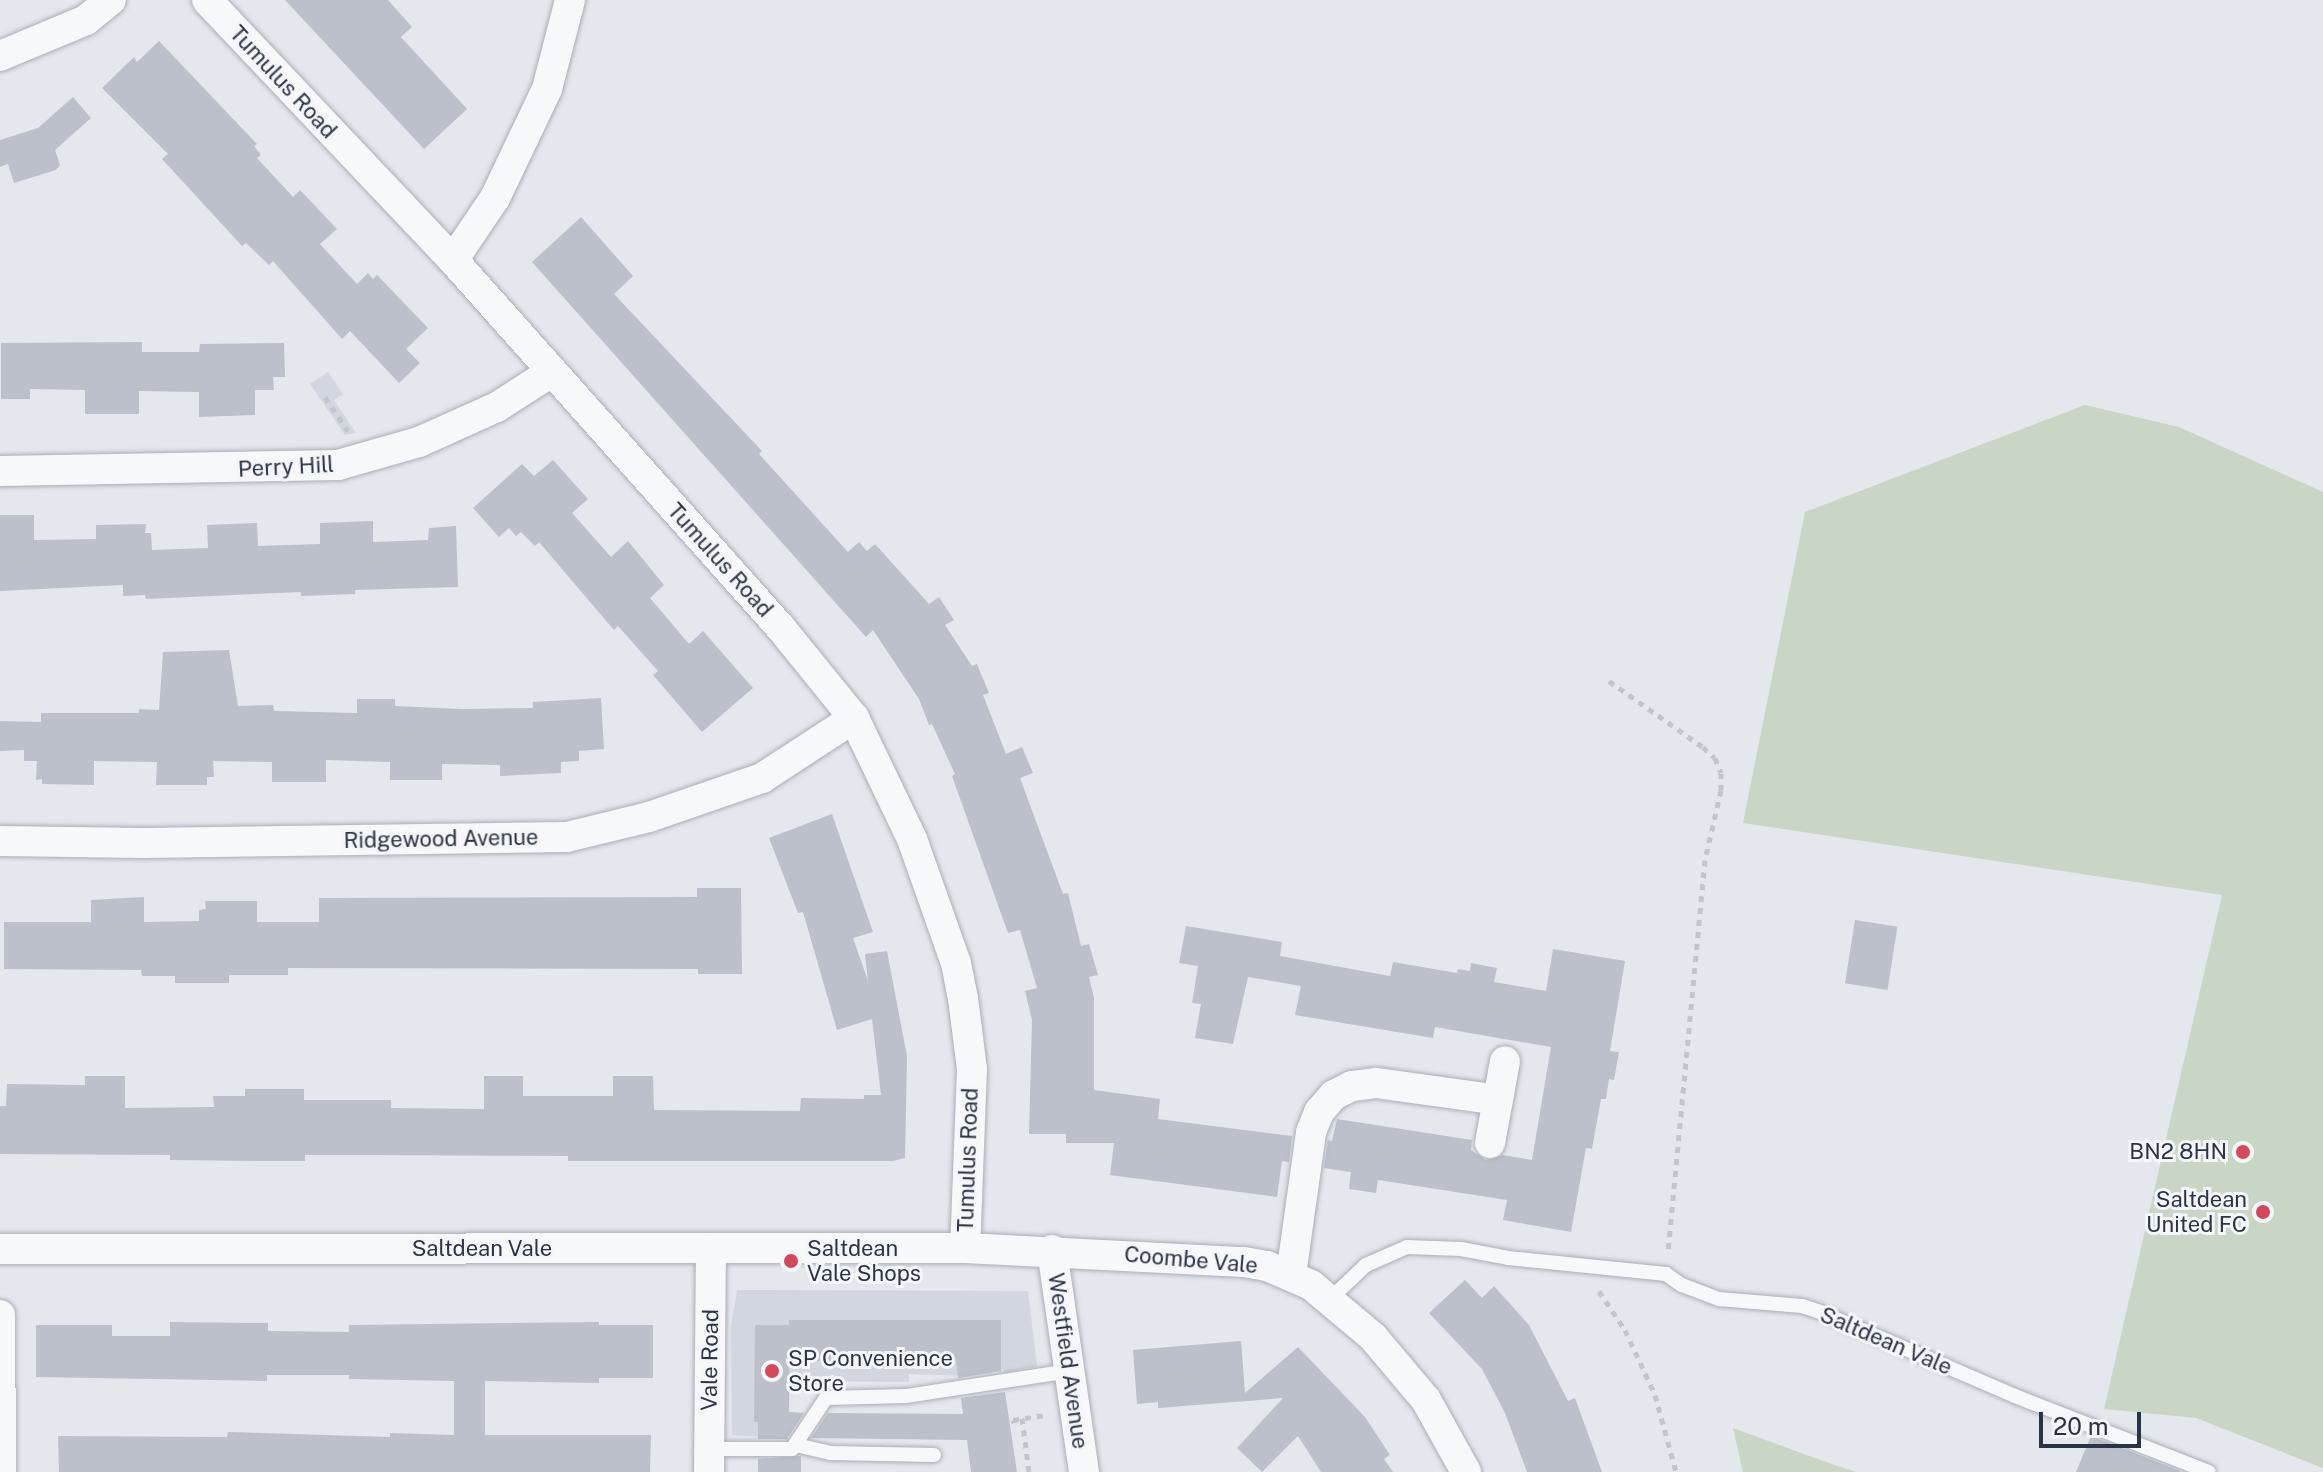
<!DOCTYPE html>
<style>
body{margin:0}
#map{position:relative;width:2323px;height:1472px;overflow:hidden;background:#e4e7ec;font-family:"Public Sans",sans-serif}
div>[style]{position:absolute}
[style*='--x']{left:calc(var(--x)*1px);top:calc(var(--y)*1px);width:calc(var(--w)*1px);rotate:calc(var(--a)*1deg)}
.built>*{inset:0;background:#d2d6de}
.green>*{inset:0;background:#c9d6c5}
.building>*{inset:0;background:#bbc0ca;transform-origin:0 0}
.path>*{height:5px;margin-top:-2.5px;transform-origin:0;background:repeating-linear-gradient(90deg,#c2c5cb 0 6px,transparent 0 12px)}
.roads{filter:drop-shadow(0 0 2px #a9aeb7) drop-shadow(0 0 2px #a9aeb7)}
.lane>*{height:14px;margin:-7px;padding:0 7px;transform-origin:7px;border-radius:7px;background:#f7f8fa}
.street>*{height:30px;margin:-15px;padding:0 15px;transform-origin:15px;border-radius:15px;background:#f7f8fa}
.dots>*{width:22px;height:22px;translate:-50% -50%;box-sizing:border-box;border:4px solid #f4f6f9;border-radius:50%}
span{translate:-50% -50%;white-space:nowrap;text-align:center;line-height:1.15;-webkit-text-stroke:6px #f4f6f9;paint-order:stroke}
.street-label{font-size:22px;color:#2b3445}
.poi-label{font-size:22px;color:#2b3445}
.right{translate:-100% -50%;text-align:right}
.left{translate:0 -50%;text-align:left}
.scale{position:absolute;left:2039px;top:1412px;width:102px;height:36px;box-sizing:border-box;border:4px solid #2b3445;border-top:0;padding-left:10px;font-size:24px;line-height:28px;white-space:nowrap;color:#2b3445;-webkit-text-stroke:6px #f4f6f9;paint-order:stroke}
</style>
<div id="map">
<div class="built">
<i style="clip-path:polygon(328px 372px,343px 394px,334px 400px,356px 433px,345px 435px,310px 384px)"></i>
<i style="clip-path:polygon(737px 1290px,1028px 1291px,1037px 1366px,1005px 1373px,1003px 1369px,971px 1369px,970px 1376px,909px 1374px,909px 1382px,790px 1381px,788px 1438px,732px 1435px,731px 1326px)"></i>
</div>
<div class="green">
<i style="clip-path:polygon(2085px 405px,2179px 427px,2323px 492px,2323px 1468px,2196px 1418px,2104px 1409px,2222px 895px,1743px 823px,1805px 512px)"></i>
<i style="clip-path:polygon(1733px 1428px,1826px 1462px,1856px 1472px,1743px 1472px)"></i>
</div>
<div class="building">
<i style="clip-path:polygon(285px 0,388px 0,412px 27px,401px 37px,467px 109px,424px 149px)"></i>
<i style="clip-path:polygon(159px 41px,257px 144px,254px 146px,261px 155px,257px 158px,293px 197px,300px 190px,337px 229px,320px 244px,357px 284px,368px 273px,373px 279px,377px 275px,428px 328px,406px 349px,420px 363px,399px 383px,350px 331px,342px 339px,273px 261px,269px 265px,246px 243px,242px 246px,162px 159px,168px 154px,102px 88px,134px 57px,137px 62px)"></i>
<i style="clip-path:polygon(73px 97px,91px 118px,55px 150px,60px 165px,56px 170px,14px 183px,8px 164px,0 167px,0 140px,38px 128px)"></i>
<i style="clip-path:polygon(581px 217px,633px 276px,614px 294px,762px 451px,759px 454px,848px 552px,859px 542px,867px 551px,875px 544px,929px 604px,939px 597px,954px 620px,945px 625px,972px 666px,977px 664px,989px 693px,983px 695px,1006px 754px,1022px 747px,1033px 773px,1020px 778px,1063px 894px,1068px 893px,1081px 946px,1089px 944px,1098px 975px,1089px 977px,1094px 998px,1094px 1090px,1160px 1099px,1158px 1119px,1292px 1136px,1289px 1162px,1282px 1161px,1277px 1197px,1110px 1175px,1114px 1143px,1066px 1143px,1066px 1134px,1029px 1134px,1032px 1020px,1025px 991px,1037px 988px,1020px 930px,1008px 933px,952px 776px,955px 774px,932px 724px,929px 725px,919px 699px,873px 630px,866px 637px,532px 262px)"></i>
<i style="clip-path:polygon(142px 342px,142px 352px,199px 352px,200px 344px,284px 343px,285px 377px,273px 377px,274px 390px,255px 390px,255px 415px,199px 417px,199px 392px,139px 391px,139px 414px,85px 414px,85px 390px,30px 389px,30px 399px,1px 399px,1px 343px)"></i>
<i style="clip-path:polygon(553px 460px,588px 499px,572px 513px,611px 557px,628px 541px,664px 585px,650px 598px,689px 644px,703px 631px,753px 688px,702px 732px,653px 675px,658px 671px,618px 626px,614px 630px,539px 542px,535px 546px,521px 532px,516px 536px,509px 528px,499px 537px,473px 508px,522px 464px,534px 476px)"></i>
<i style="clip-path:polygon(0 515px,34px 515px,34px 540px,96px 539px,96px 525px,146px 524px,145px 533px,151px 533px,152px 550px,208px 548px,207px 525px,257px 523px,258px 546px,320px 544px,320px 523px,373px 521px,373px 542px,428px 540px,429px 528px,456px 526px,458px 587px,355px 590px,355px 594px,301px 596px,301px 592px,146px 599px,145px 595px,123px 596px,123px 585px,0 591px)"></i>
<i style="clip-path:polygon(229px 650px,238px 706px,273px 705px,274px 711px,357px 713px,357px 699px,395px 699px,395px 706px,461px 709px,533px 708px,533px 702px,601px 698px,604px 749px,579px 751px,579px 761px,561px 762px,561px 773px,500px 776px,500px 765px,442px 764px,442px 780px,390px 780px,390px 762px,326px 760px,326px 782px,272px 782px,272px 762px,213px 761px,214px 777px,207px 777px,207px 785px,156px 785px,157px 762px,94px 761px,94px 785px,42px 784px,42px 779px,36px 780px,37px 761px,24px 761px,24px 750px,0 751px,0 721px,41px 722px,41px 713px,139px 713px,139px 709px,159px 710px,163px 652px)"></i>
<i style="clip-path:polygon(832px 814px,873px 932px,853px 938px,868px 981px,865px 954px,887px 951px,907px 1056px,905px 1158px,893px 1161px,568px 1161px,568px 1156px,356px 1155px,305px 1155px,305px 1161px,262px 1161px,170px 1160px,170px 1155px,0 1154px,0 1106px,6px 1106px,7px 1084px,85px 1085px,85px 1076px,125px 1076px,125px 1108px,214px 1107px,213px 1096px,245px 1096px,245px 1089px,304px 1089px,304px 1100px,391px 1100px,391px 1108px,484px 1109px,484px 1076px,523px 1076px,523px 1096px,613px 1096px,613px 1076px,653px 1076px,654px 1110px,800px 1111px,801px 1098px,864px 1099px,864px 1095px,881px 1095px,872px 1019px,837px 1030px,803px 912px,798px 913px,769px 838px)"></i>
<i style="clip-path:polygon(697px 888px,741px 888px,742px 974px,698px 974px,698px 969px,288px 968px,288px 975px,229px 975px,229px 983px,175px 983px,175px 976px,142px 976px,141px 970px,4px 969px,4px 922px,91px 922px,91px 900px,144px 897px,144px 922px,199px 921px,199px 910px,206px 909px,205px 901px,257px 901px,257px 922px,319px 922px,319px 898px,697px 897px)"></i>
<i style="left:1855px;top:920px;width:43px;height:64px;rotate:9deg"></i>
<i style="clip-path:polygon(1186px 926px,1282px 942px,1280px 956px,1390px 976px,1393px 962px,1457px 973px,1458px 969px,1470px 971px,1471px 963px,1497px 968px,1494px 982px,1546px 991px,1553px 949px,1625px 961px,1610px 1051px,1619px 1052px,1614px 1080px,1609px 1079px,1606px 1099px,1601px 1099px,1592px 1149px,1586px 1148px,1571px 1232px,1503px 1220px,1507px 1200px,1378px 1180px,1376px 1193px,1349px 1189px,1351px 1172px,1324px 1168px,1328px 1140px,1332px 1141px,1337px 1119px,1472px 1140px,1471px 1150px,1486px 1160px,1503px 1155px,1532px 1160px,1551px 1047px,1435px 1027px,1433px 1038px,1295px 1015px,1301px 986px,1248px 977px,1233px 1044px,1195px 1038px,1201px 1004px,1192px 1003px,1198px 966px,1179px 963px)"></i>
<i style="clip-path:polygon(1465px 1280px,1482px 1298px,1494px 1286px,1529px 1325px,1568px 1401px,1575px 1398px,1602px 1472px,1527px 1472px,1505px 1413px,1482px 1369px,1429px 1313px)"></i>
<i style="clip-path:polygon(789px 1320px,1001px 1320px,1001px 1371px,958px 1378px,956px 1361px,789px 1361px,789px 1412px,804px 1413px,787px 1439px,758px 1439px,758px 1422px,754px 1422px,755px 1325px,789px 1325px)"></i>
<i style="clip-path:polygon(170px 1322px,268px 1323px,268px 1331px,349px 1332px,349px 1325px,599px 1322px,599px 1325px,653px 1325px,653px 1378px,599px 1378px,599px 1383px,485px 1381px,485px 1435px,651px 1435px,650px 1472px,59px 1472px,58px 1436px,227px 1437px,228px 1432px,390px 1437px,390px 1433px,454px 1435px,454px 1381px,349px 1379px,349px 1375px,267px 1375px,267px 1381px,36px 1377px,36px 1325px,112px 1325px,112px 1336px,170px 1336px)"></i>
<i style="clip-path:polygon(1241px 1341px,1245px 1393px,1298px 1347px,1365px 1417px,1390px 1455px,1384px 1459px,1393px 1472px,1321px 1472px,1298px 1436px,1262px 1472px,1237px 1448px,1283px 1398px,1158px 1408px,1158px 1402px,1137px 1404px,1133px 1350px)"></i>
<i style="clip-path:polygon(1005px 1392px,1017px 1472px,971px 1472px,967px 1440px,811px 1438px,828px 1413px,963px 1414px,961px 1398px)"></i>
<i style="clip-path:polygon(2091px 1436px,2180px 1471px,2180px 1472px,2076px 1472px)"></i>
<i style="clip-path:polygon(801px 1456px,801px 1472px,758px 1472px,758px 1459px)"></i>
</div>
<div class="path">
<i style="--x:325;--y:397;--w:41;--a:55.9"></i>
<i style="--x:1609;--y:681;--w:115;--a:35.1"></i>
<i style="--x:1703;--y:747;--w:16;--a:43"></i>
<i style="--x:1715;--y:758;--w:16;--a:68"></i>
<i style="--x:1721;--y:773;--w:17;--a:90"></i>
<i style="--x:1721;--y:790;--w:72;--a:102.9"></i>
<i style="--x:1705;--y:860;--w:395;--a:95.4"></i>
<i style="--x:1599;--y:1291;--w:47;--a:56.3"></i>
<i style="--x:1625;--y:1330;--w:72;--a:65.2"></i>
<i style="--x:1655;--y:1395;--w:80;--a:74.7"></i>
<i style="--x:1022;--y:1418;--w:54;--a:82.6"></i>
<i style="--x:1014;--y:1423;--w:3;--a:-108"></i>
<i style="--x:1013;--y:1420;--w:32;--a:-9"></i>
</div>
<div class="roads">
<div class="lane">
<i style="--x:1330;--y:1299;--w:50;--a:-43.4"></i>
<i style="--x:1366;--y:1265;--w:45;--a:-23.7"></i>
<i style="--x:1407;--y:1247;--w:54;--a:2.1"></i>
<i style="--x:1461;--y:1249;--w:48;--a:10.8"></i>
<i style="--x:1508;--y:1258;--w:159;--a:5.8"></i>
<i style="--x:1666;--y:1274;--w:19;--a:35"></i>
<i style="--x:1682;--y:1285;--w:40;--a:21"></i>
<i style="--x:1719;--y:1299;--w:83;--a:4.8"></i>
<i style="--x:1802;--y:1306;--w:19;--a:18"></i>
<i style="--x:1820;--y:1312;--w:212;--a:23.3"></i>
<i style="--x:2015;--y:1396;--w:208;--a:21.4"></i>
<i style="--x:796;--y:1445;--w:35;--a:13"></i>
<i style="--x:830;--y:1453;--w:104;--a:1.1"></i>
<i style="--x:709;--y:1449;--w:83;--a:0"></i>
<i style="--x:792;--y:1449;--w:61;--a:-56.3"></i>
<i style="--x:826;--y:1398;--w:80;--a:-1.4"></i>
<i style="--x:906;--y:1396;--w:165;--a:-8.7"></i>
</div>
<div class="street">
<i style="--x:207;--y:0;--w:358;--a:46.6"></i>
<i style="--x:453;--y:260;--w:493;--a:48.3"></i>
<i style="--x:781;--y:628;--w:116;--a:51"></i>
<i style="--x:854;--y:718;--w:134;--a:64.4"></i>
<i style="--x:912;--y:839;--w:132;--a:70.5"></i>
<i style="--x:956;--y:963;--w:36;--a:79"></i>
<i style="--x:963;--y:998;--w:72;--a:82.8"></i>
<i style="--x:972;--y:1069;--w:179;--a:92.2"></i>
<i style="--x:0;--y:56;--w:93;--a:-22.7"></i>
<i style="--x:86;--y:20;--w:32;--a:-39"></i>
<i style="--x:453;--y:260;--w:75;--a:-55.9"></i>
<i style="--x:495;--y:198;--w:121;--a:-64.5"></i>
<i style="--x:547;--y:89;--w:92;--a:-75.5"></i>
<i style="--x:0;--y:471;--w:338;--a:-1"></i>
<i style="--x:338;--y:465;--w:84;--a:-15.9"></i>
<i style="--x:419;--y:442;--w:85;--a:-24.2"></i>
<i style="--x:497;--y:407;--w:63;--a:-32.7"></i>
<i style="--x:0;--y:841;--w:143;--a:0.8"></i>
<i style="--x:143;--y:843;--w:424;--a:-0.8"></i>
<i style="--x:567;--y:837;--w:84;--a:-13.7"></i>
<i style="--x:649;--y:817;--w:120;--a:-19"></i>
<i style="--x:762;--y:778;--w:110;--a:-33.1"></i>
<i style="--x:1490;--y:1143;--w:83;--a:-79.6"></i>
<i style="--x:0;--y:1249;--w:965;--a:-0.06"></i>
<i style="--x:965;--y:1248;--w:279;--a:2.9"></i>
<i style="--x:1244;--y:1262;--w:23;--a:10"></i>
<i style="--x:1267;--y:1266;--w:48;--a:23.4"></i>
<i style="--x:1311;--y:1285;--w:81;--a:40"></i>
<i style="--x:1373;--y:1337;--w:82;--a:49.9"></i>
<i style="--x:1426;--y:1400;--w:82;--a:60.9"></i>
<i style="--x:1052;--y:1250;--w:224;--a:81.8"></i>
<i style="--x:1291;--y:1275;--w:144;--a:-82"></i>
<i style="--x:1311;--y:1132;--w:22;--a:-68"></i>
<i style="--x:1319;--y:1112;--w:23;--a:-49"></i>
<i style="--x:1334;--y:1095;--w:20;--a:-27"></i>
<i style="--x:1352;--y:1086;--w:24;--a:-7"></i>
<i style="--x:1376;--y:1083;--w:123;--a:7.9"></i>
<i style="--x:0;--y:1315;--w:157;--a:89.6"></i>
<i style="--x:709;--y:1472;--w:224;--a:-89.5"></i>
</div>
</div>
<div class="dots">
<i style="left:2243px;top:1152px;background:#d1495b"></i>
<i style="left:2263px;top:1212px;background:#d1495b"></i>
<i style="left:791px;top:1261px;background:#d1495b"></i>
<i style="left:772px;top:1371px;background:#d1495b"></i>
</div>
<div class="street-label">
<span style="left:283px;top:82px;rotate:47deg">Tumulus Road</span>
<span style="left:286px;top:467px;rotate:-3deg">Perry Hill</span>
<span style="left:720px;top:560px;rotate:48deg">Tumulus Road</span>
<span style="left:441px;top:839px;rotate:-1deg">Ridgewood Avenue</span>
<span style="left:968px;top:1160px;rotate:-88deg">Tumulus Road</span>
<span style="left:482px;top:1249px">Saltdean Vale</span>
<span style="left:1191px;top:1260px;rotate:5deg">Coombe Vale</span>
<span style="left:1886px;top:1341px;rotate:23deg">Saltdean Vale</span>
<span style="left:710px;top:1360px;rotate:-89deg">Vale Road</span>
<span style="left:1068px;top:1361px;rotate:82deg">Westfield Avenue</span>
</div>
<div class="poi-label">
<span class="right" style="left:2227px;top:1152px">BN2 8HN</span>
<span class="right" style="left:2247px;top:1212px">Saltdean<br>United FC</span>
<span class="left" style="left:807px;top:1261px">Saltdean<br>Vale Shops</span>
<span class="left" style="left:788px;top:1371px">SP Convenience<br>Store</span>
</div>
<div class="scale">20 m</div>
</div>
